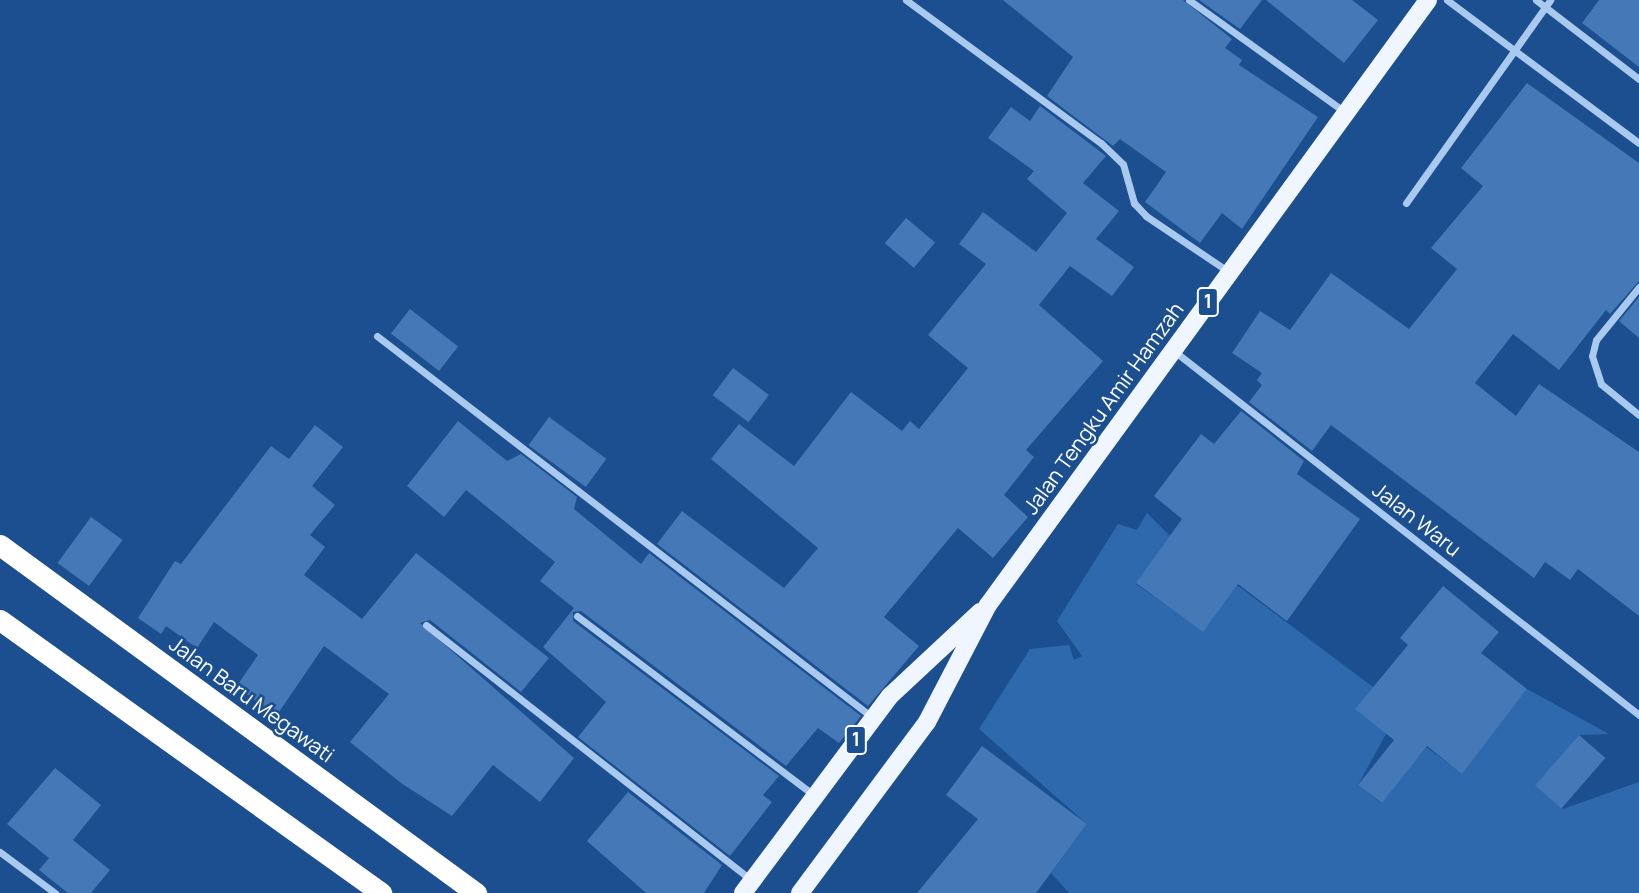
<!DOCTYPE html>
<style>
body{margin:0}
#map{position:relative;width:1639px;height:893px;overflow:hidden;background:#1b4f8f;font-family:Manrope,sans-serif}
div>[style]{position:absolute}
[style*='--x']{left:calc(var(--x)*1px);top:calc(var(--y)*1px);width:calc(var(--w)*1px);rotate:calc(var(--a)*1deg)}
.green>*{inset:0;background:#2e69ad}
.building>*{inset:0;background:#4478b7;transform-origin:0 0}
.street>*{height:7px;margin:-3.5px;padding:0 3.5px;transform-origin:3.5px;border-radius:3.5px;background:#a9c9ee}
.primary>*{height:18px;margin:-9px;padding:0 9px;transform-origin:9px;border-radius:9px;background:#f0f6ff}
.highway>*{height:21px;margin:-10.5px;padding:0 10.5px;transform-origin:10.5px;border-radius:10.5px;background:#fff}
span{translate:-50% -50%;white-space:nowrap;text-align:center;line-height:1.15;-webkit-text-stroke:5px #1b4f8f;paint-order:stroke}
.shield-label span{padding:2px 5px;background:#1b4f8f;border:2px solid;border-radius:5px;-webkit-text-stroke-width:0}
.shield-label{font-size:19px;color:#fff;font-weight:700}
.street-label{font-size:21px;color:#fff}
</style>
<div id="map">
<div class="green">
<i style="clip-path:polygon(1147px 513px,1170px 536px,1136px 584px,1203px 631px,1237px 585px,1373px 687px,1386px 734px,1358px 785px,1381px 803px,1426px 747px,1462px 773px,1527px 689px,1609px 734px,1579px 735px,1536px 786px,1563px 809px,1639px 782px,1639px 893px,1069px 893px,1051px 873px,1087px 824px,979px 729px,1030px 649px,1069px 645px,1074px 660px,1082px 656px,1057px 621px,1118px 524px,1137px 530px)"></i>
</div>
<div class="building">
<i style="clip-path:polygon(1003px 0,1183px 0,1232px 39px,1225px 48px,1242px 60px,1239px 65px,1318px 117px,1242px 229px,1222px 213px,1200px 243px,1145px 202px,1166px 172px,1120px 139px,1113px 146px,1047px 96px,1073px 57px)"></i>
<i style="clip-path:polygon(1199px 0,1262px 0,1240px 29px)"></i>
<i style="clip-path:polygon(1266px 0,1352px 0,1378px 20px,1344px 63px)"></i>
<i style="clip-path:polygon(1599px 0,1639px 0,1639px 67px,1582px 23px)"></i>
<i style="clip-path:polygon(1527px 83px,1639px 163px,1639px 281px,1610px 314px,1606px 310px,1559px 370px,1513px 334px,1475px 383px,1516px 416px,1539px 384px,1639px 452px,1639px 616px,1578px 569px,1570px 580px,1545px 562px,1534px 578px,1331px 425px,1312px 451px,1249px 402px,1262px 385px,1257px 380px,1262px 373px,1232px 353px,1260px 311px,1290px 330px,1331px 273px,1409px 329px,1457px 269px,1431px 248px,1483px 186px,1461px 168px)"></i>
<i style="clip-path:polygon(1040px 106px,1106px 156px,1083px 183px,1119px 211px,1096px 239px,1134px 267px,1112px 296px,1070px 266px,1039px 305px,1103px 361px,1026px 450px,1034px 457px,1004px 495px,1028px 517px,993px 558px,958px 528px,884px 617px,919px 646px,868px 706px,657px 544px,682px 511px,784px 588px,818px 548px,711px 459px,739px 424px,794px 466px,851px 392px,902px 431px,910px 421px,919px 429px,968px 368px,928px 335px,986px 264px,959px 244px,983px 212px,1036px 252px,1067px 213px,1027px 179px,1034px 171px,988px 138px,1011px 107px,1030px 121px)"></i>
<i style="left:906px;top:218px;width:38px;height:33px;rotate:40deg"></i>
<i style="clip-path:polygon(1639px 297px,1639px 338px,1619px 321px)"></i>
<i style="left:410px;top:309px;width:61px;height:31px;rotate:38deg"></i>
<i style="left:733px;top:368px;width:45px;height:34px;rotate:37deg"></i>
<i style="clip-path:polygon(1241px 411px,1304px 461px,1297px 474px,1360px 519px,1287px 621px,1238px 584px,1203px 632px,1136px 583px,1182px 519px,1154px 496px,1201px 434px,1214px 444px)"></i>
<i style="left:549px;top:417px;width:71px;height:35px;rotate:36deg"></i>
<i style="clip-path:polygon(458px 421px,507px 461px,521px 454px,577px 497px,574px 509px,641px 564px,649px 553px,861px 716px,839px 743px,818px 728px,786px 766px,581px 611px,573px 612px,573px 621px,779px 776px,763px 795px,772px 802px,730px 856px,578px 737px,606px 702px,543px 647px,574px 608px,540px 581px,555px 562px,466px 490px,444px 517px,407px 486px)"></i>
<i style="clip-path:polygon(315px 425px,343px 447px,312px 486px,335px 505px,310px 535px,325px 547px,304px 575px,362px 619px,416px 553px,549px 658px,521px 692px,430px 620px,420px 623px,574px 758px,540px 802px,493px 765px,452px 816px,401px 783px,350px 742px,389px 694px,324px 646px,277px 715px,236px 687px,258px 655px,214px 622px,197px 648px,166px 626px,161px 634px,138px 618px,175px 561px,181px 564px,271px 446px,289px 459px)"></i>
<i style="left:91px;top:517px;width:39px;height:57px;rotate:36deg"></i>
<i style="clip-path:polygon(1443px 586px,1499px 632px,1481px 653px,1527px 689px,1462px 774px,1427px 746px,1382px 803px,1358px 785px,1394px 740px,1355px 709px,1408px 645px,1400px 638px)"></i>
<i style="left:1579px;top:735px;width:35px;height:67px;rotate:41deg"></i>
<i style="clip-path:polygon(982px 746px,1087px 824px,1036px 893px,917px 893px,978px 819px,946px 795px)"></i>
<i style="clip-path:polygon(55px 768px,101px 805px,73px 840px,110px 870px,91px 893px,68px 893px,39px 870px,49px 858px,7px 824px)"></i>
<i style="clip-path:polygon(628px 792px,722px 865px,704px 893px,646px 893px,587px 841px)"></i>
</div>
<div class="street">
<i style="--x:906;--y:0;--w:242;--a:36.3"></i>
<i style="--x:1101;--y:143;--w:30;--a:44"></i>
<i style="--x:1123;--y:164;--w:41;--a:74.2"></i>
<i style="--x:1134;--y:203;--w:18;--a:47"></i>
<i style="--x:1146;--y:216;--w:100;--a:34"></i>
<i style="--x:1189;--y:0;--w:193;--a:35.7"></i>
<i style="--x:1447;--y:0;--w:239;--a:36.7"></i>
<i style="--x:1536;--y:0;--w:130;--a:37.5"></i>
<i style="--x:1406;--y:203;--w:249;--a:-54.6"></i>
<i style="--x:1639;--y:287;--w:68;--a:129.1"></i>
<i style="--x:1596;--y:340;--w:16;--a:104"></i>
<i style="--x:1592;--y:356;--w:29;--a:72"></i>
<i style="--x:1601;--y:384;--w:49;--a:39.2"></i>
<i style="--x:377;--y:336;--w:625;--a:37.59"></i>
<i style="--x:1174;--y:351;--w:591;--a:38.05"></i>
<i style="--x:577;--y:616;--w:297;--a:37.1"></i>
<i style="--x:426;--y:625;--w:415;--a:38.1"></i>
<i style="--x:0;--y:852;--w:69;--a:36.7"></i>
</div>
<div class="primary">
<i style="--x:743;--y:893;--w:246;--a:-53.3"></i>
<i style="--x:890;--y:696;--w:123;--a:-43"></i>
<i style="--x:800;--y:893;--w:213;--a:-53.4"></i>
<i style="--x:927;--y:722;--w:132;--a:-62.5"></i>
<i style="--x:988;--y:605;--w:748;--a:-53.97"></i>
</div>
<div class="highway">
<i style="--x:0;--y:545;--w:590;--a:36.17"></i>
<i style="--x:0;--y:620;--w:469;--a:35.6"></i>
</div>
<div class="shield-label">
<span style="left:1208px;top:302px">1</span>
<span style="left:856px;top:740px">1</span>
</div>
<div class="street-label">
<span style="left:1103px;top:408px;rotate:-54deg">Jalan Tengku Amir Hamzah</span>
<span style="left:1417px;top:519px;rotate:38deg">Jalan Waru</span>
<span style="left:252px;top:699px;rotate:36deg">Jalan Baru Megawati</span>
</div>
</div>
